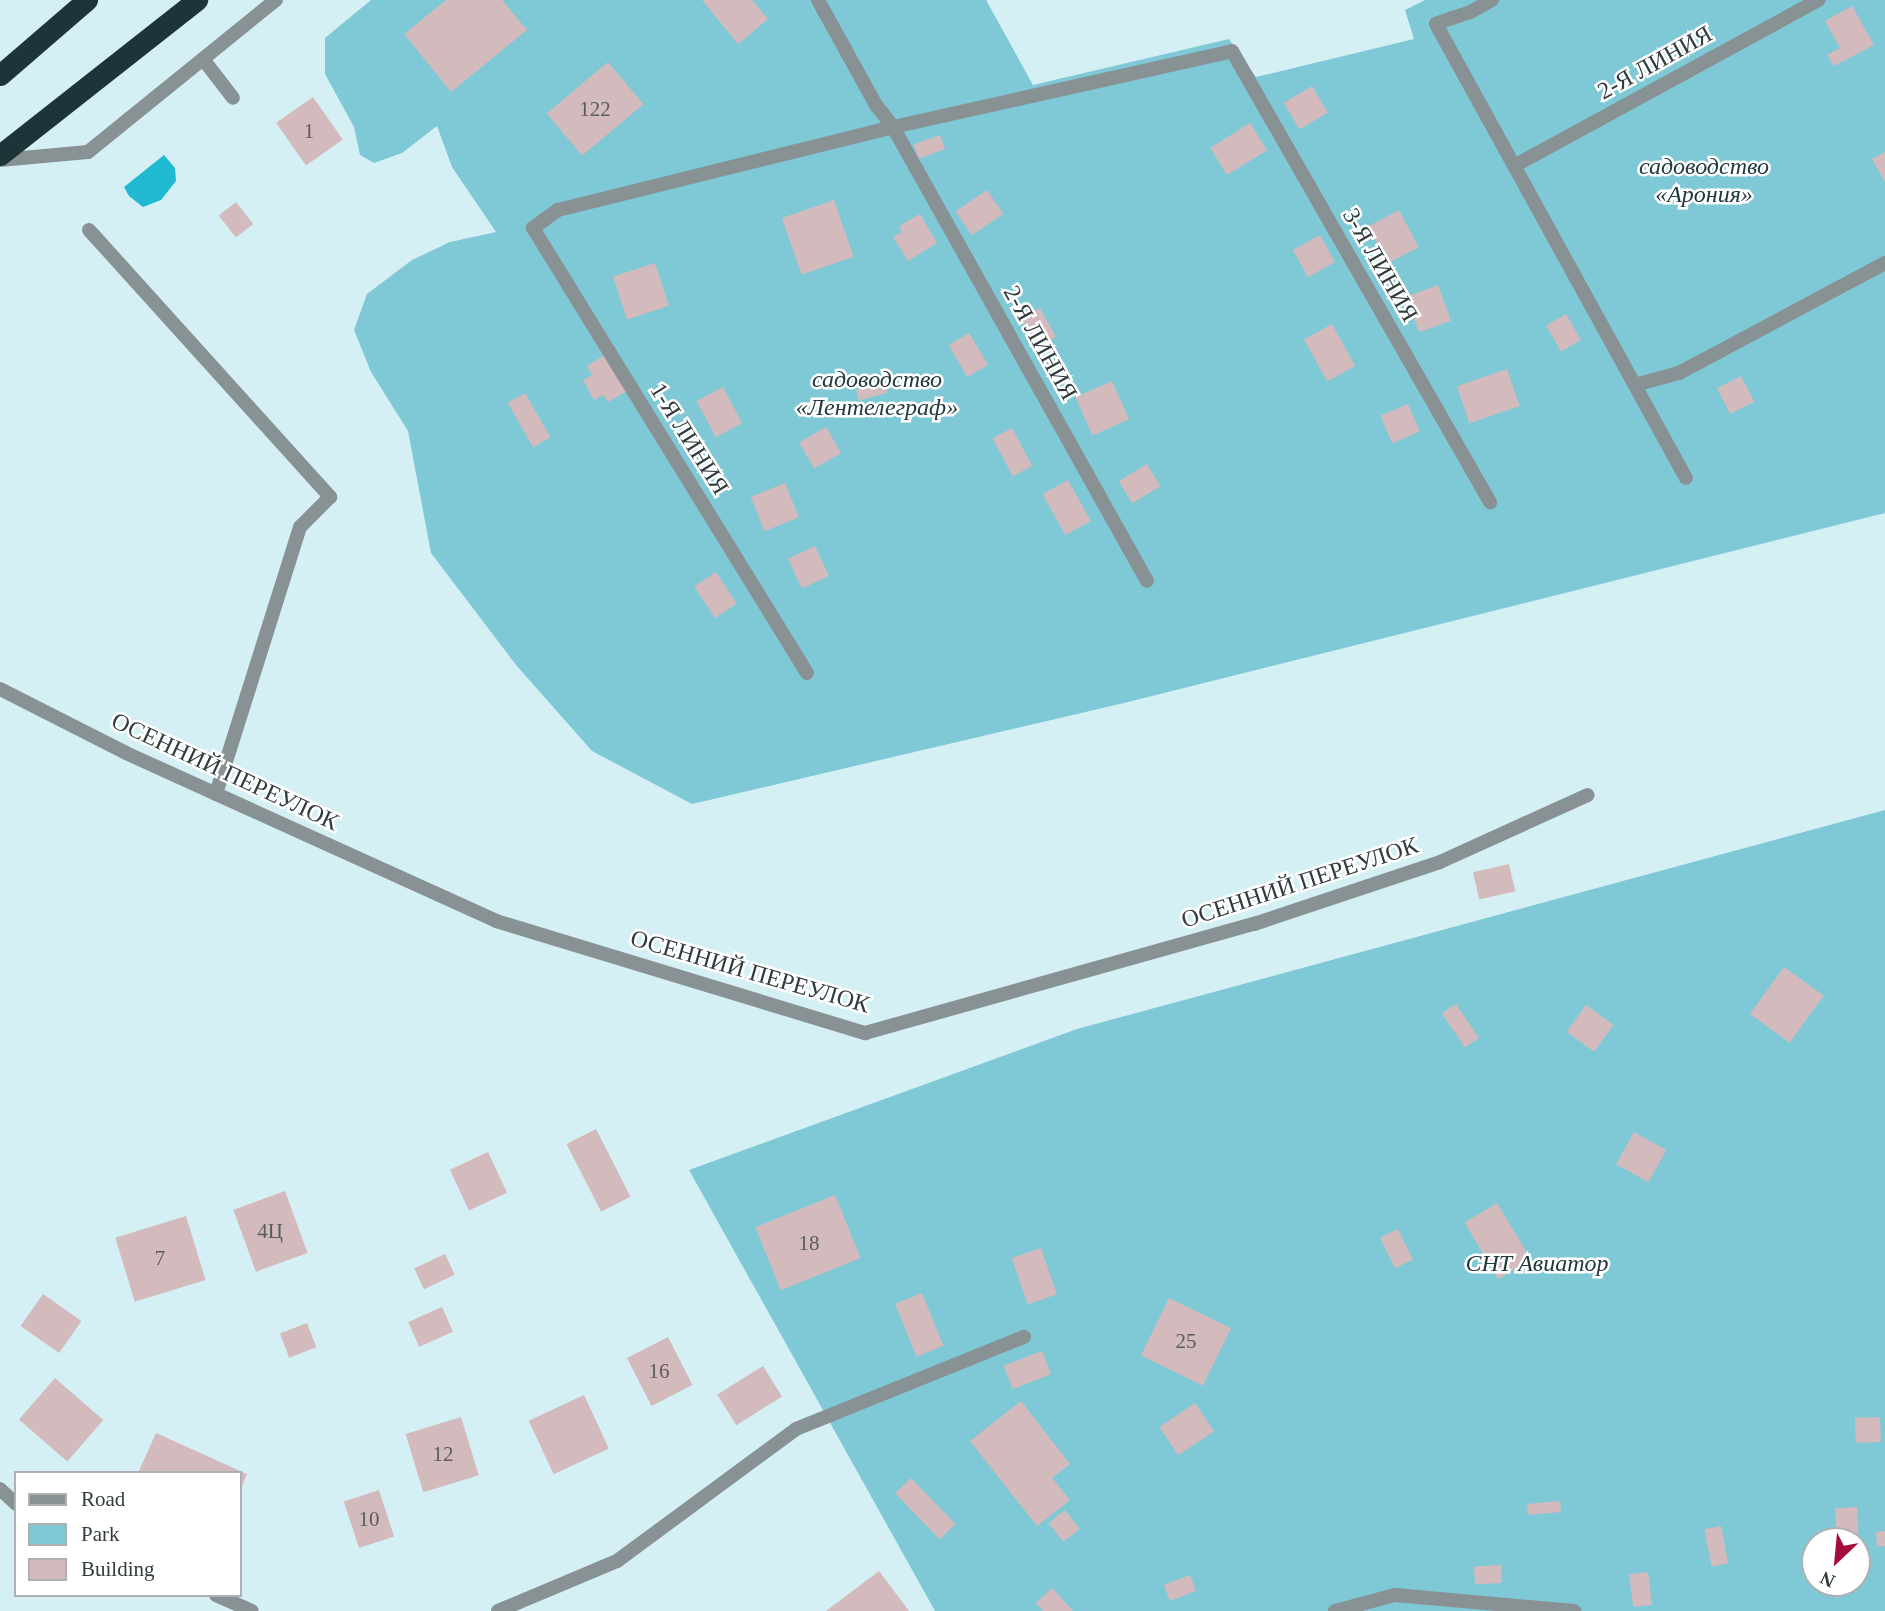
<!DOCTYPE html>
<meta charset="utf-8">
<style>
body{margin:0}
#map{position:relative;width:1885px;height:1611px;overflow:hidden;background:#d5f0f5;font-family:"Times New Roman",serif}
div>[style]{position:absolute}
[style*='--x']{left:calc(var(--x)*1px);top:calc(var(--y)*1px);width:calc(var(--w)*1px);rotate:calc(var(--a)*1deg)}
.green>*{inset:0;background:#7fc9d7}
.water>*{inset:0;background:#1fb9d1}
.building>*{inset:0;background:#d3babc;transform-origin:0 0}
.lane>*{height:14px;margin:-7px;padding:0 7px;transform-origin:7px;border-radius:7px;background:#889295}
.street>*{height:14px;margin:-7px;padding:0 7px;transform-origin:7px;border-radius:7px;background:#889295}
.highway>*{height:21px;margin:-10.5px;padding:0 10.5px;transform-origin:10.5px;border-radius:10.5px;background:#1e3438}
span{translate:-50% -50%;white-space:nowrap;text-align:center;line-height:1.15;-webkit-text-stroke:5px #fff;paint-order:stroke}
.number-label{font-size:21px;color:#5a5c5e}
.number-label span{-webkit-text-stroke-width:0}
.street-label{font-size:24px;color:#323c3e}
.park-label{font-size:24px;color:#22393d;font-style:italic}
.legend{position:absolute;left:14px;top:1471px;width:228px;height:126px;box-sizing:border-box;background:#fff;border:2px solid #adb1b2;margin:0;padding:9px 12px;list-style:none;font-size:21px;color:#323c3e}
.legend li{display:flex;align-items:center;gap:14px;height:35px}
.legend b{width:35px;border:2px solid #adb1b2}
.north{position:absolute;left:1801px;top:1527px;width:70px;height:70px;box-sizing:border-box;background:#fff;border:2px solid #adb1b2;border-radius:50%;rotate:206deg;font-size:19px;font-weight:700;line-height:28px;text-align:center;color:#323c3e}
.north::after{content:'';display:block;margin:auto;width:24px;height:32px;background:#a60d3d;clip-path:polygon(50% 0,100% 100%,50% 72%,0 100%)}
</style>
<div id="map">
<div class="green">
<i style="clip-path:polygon(371px 0,986px 0,1033px 85px,1229px 39px,1256px 77px,1414px 39px,1405px 10px,1425px 0,1885px 0,1885px 513px,1124px 703px,692px 804px,592px 751px,516px 665px,431px 553px,408px 431px,371px 372px,354px 330px,367px 294px,412px 260px,450px 242px,496px 232px,452px 167px,437px 126px,402px 153px,374px 163px,360px 155px,354px 127px,325px 74px,325px 38px)"></i>
<i style="clip-path:polygon(evenodd,1885px 810px,1885px 1611px,935px 1611px,689px 1170px,1077px 1029px,1885px 810px,1815px 1541px,1857px 1541px,1857px 1583px,1815px 1583px,1815px 1541px)"></i>
</div>
<div class="water">
<i style="clip-path:polygon(164px 155px,175px 168px,176px 181px,161px 200px,143px 207px,129px 196px,124px 187px)"></i>
</div>
<div class="building">
<i style="clip-path:polygon(446px 0,502px 0,527px 30px,451px 92px,404px 34px)"></i>
<i style="clip-path:polygon(702px 0,752px 0,768px 19px,738px 44px)"></i>
<i style="clip-path:polygon(1852px 6px,1874px 45px,1834px 66px,1827px 55px,1840px 48px,1825px 21px)"></i>
<i style="left:608px;top:62px;width:55px;height:80px;rotate:50deg"></i>
<i style="left:1312px;top:86px;width:31px;height:33px;rotate:59deg"></i>
<i style="left:313px;top:97px;width:52px;height:45px;rotate:55deg"></i>
<i style="left:1250px;top:123px;width:32px;height:47px;rotate:58deg"></i>
<i style="left:940px;top:135px;width:15px;height:28px;rotate:70deg"></i>
<i style="clip-path:polygon(1885px 152px,1885px 182px,1872px 159px)"></i>
<i style="left:987px;top:190px;width:29px;height:38px;rotate:56deg"></i>
<i style="left:834px;top:200px;width:60px;height:55px;rotate:71deg"></i>
<i style="left:236px;top:202px;width:28px;height:22px;rotate:52deg"></i>
<i style="left:1399px;top:210px;width:42px;height:35px;rotate:62deg"></i>
<i style="clip-path:polygon(920px 214px,937px 243px,908px 261px,893px 237px,902px 232px,899px 226px)"></i>
<i style="left:1320px;top:235px;width:31px;height:31px;rotate:61deg"></i>
<i style="left:655px;top:263px;width:45px;height:44px;rotate:72deg"></i>
<i style="left:1438px;top:285px;width:38px;height:34px;rotate:70deg"></i>
<i style="left:1040px;top:308px;width:33px;height:21px;rotate:61deg"></i>
<i style="left:1566px;top:314px;width:30px;height:23px;rotate:60deg"></i>
<i style="left:1332px;top:324px;width:48px;height:32px;rotate:61deg"></i>
<i style="left:969px;top:333px;width:37px;height:24px;rotate:59deg"></i>
<i style="clip-path:polygon(606px 354px,627px 391px,608px 402px,603px 395px,594px 400px,583px 380px,592px 375px,587px 366px)"></i>
<i style="left:1507px;top:369px;width:39px;height:53px;rotate:71deg"></i>
<i style="left:1741px;top:376px;width:29px;height:27px;rotate:63deg"></i>
<i style="left:1112px;top:381px;width:42px;height:40px;rotate:66deg"></i>
<i style="left:885px;top:382px;width:11px;height:30px;rotate:75deg"></i>
<i style="left:723px;top:387px;width:41px;height:30px;rotate:62deg"></i>
<i style="left:525px;top:393px;width:51px;height:20px;rotate:60deg"></i>
<i style="left:1408px;top:404px;width:30px;height:30px;rotate:67deg"></i>
<i style="left:826px;top:427px;width:30px;height:31px;rotate:60deg"></i>
<i style="left:1012px;top:428px;width:43px;height:22px;rotate:62deg"></i>
<i style="left:1147px;top:464px;width:26px;height:33px;rotate:59deg"></i>
<i style="left:1068px;top:480px;width:47px;height:29px;rotate:61deg"></i>
<i style="left:785px;top:483px;width:37px;height:37px;rotate:68deg"></i>
<i style="left:815px;top:546px;width:33px;height:30px;rotate:65deg"></i>
<i style="left:716px;top:572px;width:38px;height:26px;rotate:57deg"></i>
<i style="left:1509px;top:864px;width:28px;height:37px;rotate:77deg"></i>
<i style="left:1784px;top:967px;width:49px;height:58px;rotate:36deg"></i>
<i style="left:1456px;top:1004px;width:41px;height:17px;rotate:56deg"></i>
<i style="left:1586px;top:1005px;width:34px;height:33px;rotate:36deg"></i>
<i style="left:596px;top:1129px;width:76px;height:33px;rotate:63deg"></i>
<i style="left:1634px;top:1132px;width:37px;height:37px;rotate:29deg"></i>
<i style="left:488px;top:1152px;width:45px;height:42px;rotate:65deg"></i>
<i style="left:285px;top:1191px;width:66px;height:55px;rotate:70deg"></i>
<i style="left:835px;top:1195px;width:68px;height:86px;rotate:68deg"></i>
<i style="left:1497px;top:1203px;width:66px;height:38px;rotate:59deg"></i>
<i style="left:186px;top:1216px;width:67px;height:74px;rotate:73deg"></i>
<i style="left:1398px;top:1229px;width:34px;height:20px;rotate:64deg"></i>
<i style="left:1041px;top:1248px;width:49px;height:31px;rotate:71deg"></i>
<i style="left:445px;top:1254px;width:23px;height:34px;rotate:65deg"></i>
<i style="left:922px;top:1293px;width:57px;height:29px;rotate:68deg"></i>
<i style="left:43px;top:1294px;width:47px;height:39px;rotate:35deg"></i>
<i style="left:1169px;top:1298px;width:69px;height:64px;rotate:26deg"></i>
<i style="left:442px;top:1307px;width:27px;height:37px;rotate:66deg"></i>
<i style="left:307px;top:1323px;width:26px;height:29px;rotate:69deg"></i>
<i style="left:668px;top:1337px;width:54px;height:46px;rotate:63deg"></i>
<i style="left:1042px;top:1351px;width:25px;height:41px;rotate:69deg"></i>
<i style="left:763px;top:1366px;width:36px;height:54px;rotate:58deg"></i>
<i style="left:55px;top:1378px;width:64px;height:55px;rotate:41deg"></i>
<i style="left:584px;top:1395px;width:59px;height:61px;rotate:65deg"></i>
<i style="clip-path:polygon(1021px 1401px,1070px 1464px,1052px 1478px,1070px 1500px,1037px 1526px,970px 1441px)"></i>
<i style="left:1195px;top:1403px;width:34px;height:43px;rotate:56deg"></i>
<i style="left:461px;top:1417px;width:61px;height:58px;rotate:73deg"></i>
<i style="left:1880px;top:1417px;width:25px;height:25px;rotate:88deg"></i>
<i style="clip-path:polygon(156px 1433px,247px 1474px,240px 1491px,240px 1473px,138px 1473px)"></i>
<i style="left:911px;top:1478px;width:64px;height:22px;rotate:46deg"></i>
<i style="left:379px;top:1490px;width:49px;height:37px;rotate:72deg"></i>
<i style="left:1560px;top:1501px;width:11px;height:33px;rotate:85deg"></i>
<i style="left:1857px;top:1507px;width:34px;height:22px;rotate:87deg"></i>
<i style="left:1065px;top:1510px;width:24px;height:21px;rotate:52deg"></i>
<i style="left:1721px;top:1526px;width:38px;height:17px;rotate:79deg"></i>
<i style="clip-path:polygon(1885px 1531px,1885px 1546px,1877px 1547px,1876px 1532px)"></i>
<i style="left:1501px;top:1565px;width:18px;height:27px;rotate:87deg"></i>
<i style="clip-path:polygon(879px 1571px,909px 1611px,826px 1611px)"></i>
<i style="left:1648px;top:1572px;width:33px;height:19px;rotate:83deg"></i>
<i style="left:1190px;top:1575px;width:17px;height:28px;rotate:69deg"></i>
<i style="clip-path:polygon(1052px 1588px,1073px 1611px,1043px 1611px,1036px 1603px)"></i>
</div>
<div class="lane">
<i style="--x:203;--y:59;--w:49;--a:52.4"></i>
<i style="--x:89;--y:230;--w:360;--a:47.9"></i>
<i style="--x:330;--y:497;--w:42;--a:135"></i>
<i style="--x:300;--y:527;--w:280;--a:107.5"></i>
<i style="--x:1335;--y:1611;--w:62;--a:-14.9"></i>
<i style="--x:1395;--y:1595;--w:180;--a:5.1"></i>
</div>
<div class="street">
<i style="--x:818;--y:0;--w:120;--a:61.1"></i>
<i style="--x:876;--y:105;--w:28;--a:52"></i>
<i style="--x:893;--y:127;--w:520;--a:60.77"></i>
<i style="--x:1492;--y:0;--w:25;--a:151"></i>
<i style="--x:1470;--y:12;--w:36;--a:161"></i>
<i style="--x:1436;--y:24;--w:518;--a:61.16"></i>
<i style="--x:0;--y:160;--w:88;--a:-5.2"></i>
<i style="--x:88;--y:152;--w:242;--a:-39"></i>
<i style="--x:1514;--y:166;--w:347;--a:-28.6"></i>
<i style="--x:1635;--y:385;--w:46;--a:-15.3"></i>
<i style="--x:1679;--y:373;--w:234;--a:-28.1"></i>
<i style="--x:807;--y:673;--w:523;--a:-121.62"></i>
<i style="--x:533;--y:228;--w:31;--a:-36"></i>
<i style="--x:558;--y:210;--w:345;--a:-13.9"></i>
<i style="--x:893;--y:127;--w:347;--a:-12.6"></i>
<i style="--x:1232;--y:51;--w:520;--a:60.23"></i>
<i style="--x:0;--y:689;--w:141;--a:26.9"></i>
<i style="--x:126;--y:753;--w:406;--a:24.4"></i>
<i style="--x:496;--y:921;--w:386;--a:16.9"></i>
<i style="--x:865;--y:1033;--w:404;--a:-15.7"></i>
<i style="--x:1254;--y:924;--w:196;--a:-18.4"></i>
<i style="--x:1440;--y:862;--w:162;--a:-24.4"></i>
<i style="--x:0;--y:1489;--w:22;--a:43"></i>
<i style="--x:216;--y:1595;--w:39;--a:24"></i>
<i style="--x:498;--y:1611;--w:129;--a:-22.8"></i>
<i style="--x:617;--y:1561;--w:222;--a:-36.4"></i>
<i style="--x:796;--y:1429;--w:246;--a:-22"></i>
</div>
<div class="highway">
<i style="--x:0;--y:75;--w:115;--a:-40.8"></i>
<i style="--x:0;--y:155;--w:251;--a:-38.2"></i>
</div>
<div class="number-label">
<span style="left:595px;top:109px">122</span>
<span style="left:309px;top:131px">1</span>
<span style="left:270px;top:1231px">4Ц</span>
<span style="left:809px;top:1243px">18</span>
<span style="left:160px;top:1258px">7</span>
<span style="left:1186px;top:1341px">25</span>
<span style="left:659px;top:1371px">16</span>
<span style="left:443px;top:1454px">12</span>
<span style="left:369px;top:1519px">10</span>
</div>
<div class="street-label">
<span style="left:1655px;top:63px;rotate:-29deg">2-Я ЛИНИЯ</span>
<span style="left:1380px;top:265px;rotate:60deg">3-Я ЛИНИЯ</span>
<span style="left:1040px;top:343px;rotate:61deg">2-Я ЛИНИЯ</span>
<span style="left:689px;top:439px;rotate:58deg">1-Я ЛИНИЯ</span>
<span style="left:225px;top:772px;rotate:25deg">ОСЕННИЙ ПЕРЕУЛОК</span>
<span style="left:1300px;top:883px;rotate:-18deg">ОСЕННИЙ ПЕРЕУЛОК</span>
<span style="left:750px;top:972px;rotate:16deg">ОСЕННИЙ ПЕРЕУЛОК</span>
</div>
<div class="park-label">
<span style="left:1704px;top:181px">садоводство<br>«Арония»</span>
<span style="left:877px;top:394px">садоводство<br>«Лентелеграф»</span>
<span style="left:1537px;top:1264px">СНТ Авиатор</span>
</div>
<ul class="legend">
<li><b style="height:9px;background:#889295"></b>Road</li>
<li><b style="height:19px;background:#7fc9d7"></b>Park</li>
<li><b style="height:19px;background:#d3babc"></b>Building</li>
</ul>
<div class="north">N</div>
</div>
